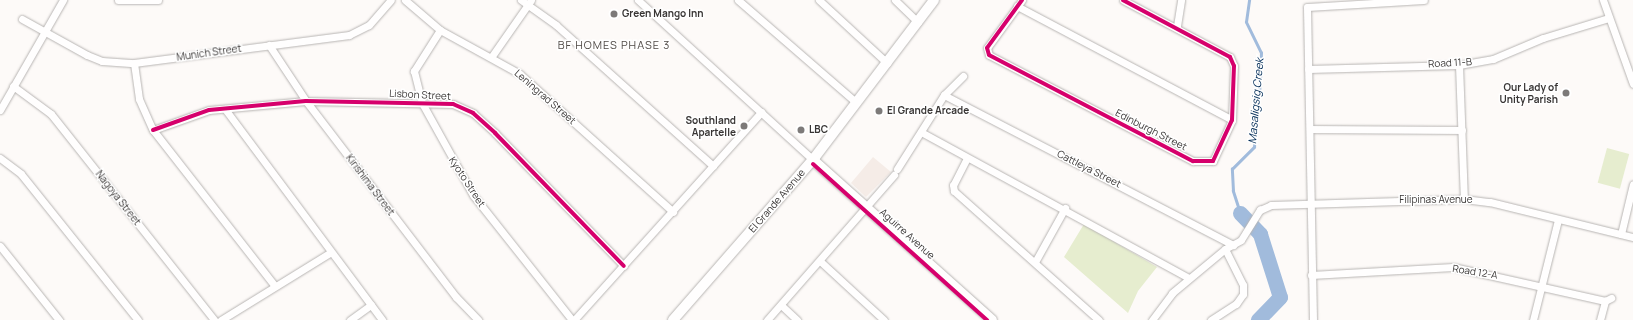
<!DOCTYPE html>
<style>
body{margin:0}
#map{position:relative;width:1633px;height:320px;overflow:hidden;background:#fdfaf8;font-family:Manrope,sans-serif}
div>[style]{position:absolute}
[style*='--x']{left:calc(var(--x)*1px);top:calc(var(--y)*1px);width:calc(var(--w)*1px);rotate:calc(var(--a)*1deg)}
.built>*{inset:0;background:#f5ece7}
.green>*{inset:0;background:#e6edcf;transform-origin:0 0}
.stream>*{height:2.5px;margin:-1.25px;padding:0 1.25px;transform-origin:1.25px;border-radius:1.25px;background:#a1bbdc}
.river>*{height:15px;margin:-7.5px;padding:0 7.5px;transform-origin:7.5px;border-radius:7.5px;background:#a1bbdc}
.roads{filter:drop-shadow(0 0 1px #b8b5b3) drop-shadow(0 0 1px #b8b5b3)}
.street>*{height:7px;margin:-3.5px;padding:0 3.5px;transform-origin:3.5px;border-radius:3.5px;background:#fffefe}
.secondary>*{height:10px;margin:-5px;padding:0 5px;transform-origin:5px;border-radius:5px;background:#fffefe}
.cycleway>*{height:4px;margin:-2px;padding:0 2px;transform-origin:2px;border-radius:2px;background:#d6006c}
.dots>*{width:11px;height:11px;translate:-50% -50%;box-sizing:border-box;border:2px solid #fff;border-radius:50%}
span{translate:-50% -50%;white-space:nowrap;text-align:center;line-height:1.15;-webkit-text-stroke:3px #fff;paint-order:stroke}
.poi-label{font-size:10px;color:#383534;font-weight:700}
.left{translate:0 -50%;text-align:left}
.right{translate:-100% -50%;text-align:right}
.street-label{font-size:10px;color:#383534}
.neighbourhood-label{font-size:11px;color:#504a46;letter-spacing:1px}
.water-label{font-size:11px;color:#032d58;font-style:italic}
</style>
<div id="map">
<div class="built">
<i style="clip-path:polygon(873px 157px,891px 172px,866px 197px,851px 183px)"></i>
</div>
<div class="green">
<i style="left:1607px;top:148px;width:23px;height:36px;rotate:15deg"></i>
<i style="clip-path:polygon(1084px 224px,1157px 267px,1138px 291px,1128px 313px,1064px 257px)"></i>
</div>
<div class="stream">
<i style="--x:1240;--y:213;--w:23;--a:-108"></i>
<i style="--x:1233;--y:191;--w:22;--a:-93"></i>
<i style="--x:1232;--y:169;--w:31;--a:-45"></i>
<i style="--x:1254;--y:147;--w:66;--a:-84.8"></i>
<i style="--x:1260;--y:81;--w:28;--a:-88"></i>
<i style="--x:1261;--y:53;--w:34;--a:-116"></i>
<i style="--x:1246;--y:22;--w:22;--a:-82"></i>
</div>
<div class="river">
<i style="--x:1240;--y:213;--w:29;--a:46"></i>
<i style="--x:1260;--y:234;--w:66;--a:72.4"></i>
<i style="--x:1280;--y:297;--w:32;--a:134"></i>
</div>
<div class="roads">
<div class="street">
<i style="--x:118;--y:0;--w:40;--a:0"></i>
<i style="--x:405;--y:0;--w:46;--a:40.6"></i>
<i style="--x:440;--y:30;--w:91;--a:28.8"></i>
<i style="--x:520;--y:74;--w:206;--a:42"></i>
<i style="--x:521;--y:0;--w:43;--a:35.5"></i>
<i style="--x:556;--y:25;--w:211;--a:41.9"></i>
<i style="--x:638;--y:0;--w:237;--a:42.4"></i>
<i style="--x:738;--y:0;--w:157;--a:40.9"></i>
<i style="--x:819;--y:0;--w:93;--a:42.8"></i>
<i style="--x:895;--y:0;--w:32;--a:44"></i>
<i style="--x:1022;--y:0;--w:59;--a:126.1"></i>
<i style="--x:987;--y:48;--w:7;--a:74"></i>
<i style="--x:989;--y:55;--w:230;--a:27.5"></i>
<i style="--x:1193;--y:161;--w:20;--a:0"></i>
<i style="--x:1213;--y:161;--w:45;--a:-65.1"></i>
<i style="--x:1232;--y:120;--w:54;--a:-87.9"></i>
<i style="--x:1234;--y:66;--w:10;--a:-114"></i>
<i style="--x:1230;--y:57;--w:121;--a:-152"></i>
<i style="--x:1603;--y:0;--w:89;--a:70.3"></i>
<i style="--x:1017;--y:6;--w:243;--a:27.9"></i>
<i style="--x:22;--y:19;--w:74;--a:29"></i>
<i style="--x:87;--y:55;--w:16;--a:22"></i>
<i style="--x:102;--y:61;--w:32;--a:4"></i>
<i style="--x:134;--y:63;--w:217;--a:-7.4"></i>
<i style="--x:349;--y:35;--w:22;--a:-27"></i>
<i style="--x:369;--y:25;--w:33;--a:-49"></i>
<i style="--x:1177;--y:26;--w:26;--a:-81"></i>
<i style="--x:440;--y:30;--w:49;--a:122.4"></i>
<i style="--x:414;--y:71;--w:33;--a:76"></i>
<i style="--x:422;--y:103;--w:105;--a:61"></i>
<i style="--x:473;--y:195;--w:159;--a:51.6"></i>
<i style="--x:269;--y:45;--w:67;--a:56.5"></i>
<i style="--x:306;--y:101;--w:247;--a:52.6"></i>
<i style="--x:456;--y:297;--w:32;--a:46"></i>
<i style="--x:492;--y:56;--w:68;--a:-55.1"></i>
<i style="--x:134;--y:63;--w:36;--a:82"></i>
<i style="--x:139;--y:99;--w:34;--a:66"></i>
<i style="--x:153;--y:130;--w:198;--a:52"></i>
<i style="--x:1459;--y:65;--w:134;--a:87.9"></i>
<i style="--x:1308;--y:69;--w:151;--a:-1.5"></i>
<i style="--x:1459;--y:65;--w:35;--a:-10"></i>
<i style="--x:1493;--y:59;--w:54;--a:-22.8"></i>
<i style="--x:1543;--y:38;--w:69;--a:-16.9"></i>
<i style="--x:13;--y:86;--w:47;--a:36.4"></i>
<i style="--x:51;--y:114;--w:263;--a:51.6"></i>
<i style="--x:944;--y:95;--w:326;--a:27.4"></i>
<i style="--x:225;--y:109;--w:263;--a:53.3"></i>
<i style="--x:0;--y:110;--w:127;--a:-60.2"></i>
<i style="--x:1310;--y:129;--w:152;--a:0.4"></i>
<i style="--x:153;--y:130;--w:59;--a:-19.7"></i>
<i style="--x:209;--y:110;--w:97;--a:-5.3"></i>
<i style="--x:306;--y:101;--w:147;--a:1.2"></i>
<i style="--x:453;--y:104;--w:22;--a:24"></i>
<i style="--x:473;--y:113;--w:30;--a:42"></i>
<i style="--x:495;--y:133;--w:185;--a:45.9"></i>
<i style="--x:921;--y:132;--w:305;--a:28.6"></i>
<i style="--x:0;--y:158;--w:26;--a:37"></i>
<i style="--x:21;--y:174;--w:187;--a:51.3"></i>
<i style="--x:967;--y:158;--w:30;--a:117"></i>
<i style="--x:953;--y:185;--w:6;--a:81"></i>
<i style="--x:954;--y:191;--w:194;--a:41.7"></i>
<i style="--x:897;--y:169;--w:88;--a:-57.6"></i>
<i style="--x:944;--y:95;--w:27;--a:-45"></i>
<i style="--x:1621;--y:234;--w:51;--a:-76.5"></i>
<i style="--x:0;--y:246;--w:95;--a:51.4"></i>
<i style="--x:820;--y:261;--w:87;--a:42.7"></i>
<i style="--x:1035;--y:262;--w:62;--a:-60.9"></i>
<i style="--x:1311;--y:275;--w:142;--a:-3.2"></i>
<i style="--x:1453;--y:267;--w:156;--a:12.6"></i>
<i style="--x:1605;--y:301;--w:7;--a:-27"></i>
<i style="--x:781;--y:305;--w:22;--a:43"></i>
<i style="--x:221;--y:320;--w:129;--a:-31.7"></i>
<i style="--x:350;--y:320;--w:26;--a:-36"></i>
<i style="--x:574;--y:320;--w:280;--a:-48"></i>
<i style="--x:767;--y:320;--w:193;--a:-48.8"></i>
<i style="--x:1152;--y:320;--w:34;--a:-53"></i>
<i style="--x:1172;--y:293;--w:69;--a:-39.7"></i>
<i style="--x:1225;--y:249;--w:18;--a:-29"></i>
<i style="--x:1241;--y:240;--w:36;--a:-58"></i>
<i style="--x:1260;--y:210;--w:12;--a:-24"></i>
<i style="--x:1271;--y:205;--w:193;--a:-1.8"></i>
<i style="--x:1464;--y:199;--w:26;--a:7"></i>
<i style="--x:1490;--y:202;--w:147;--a:13.8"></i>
<i style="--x:1211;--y:320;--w:30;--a:-33"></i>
<i style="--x:1236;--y:304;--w:12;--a:-55"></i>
<i style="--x:1243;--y:294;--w:9;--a:-90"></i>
<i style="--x:1243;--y:285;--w:40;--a:-116.6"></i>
<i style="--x:1313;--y:320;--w:313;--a:-91.1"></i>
<i style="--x:1307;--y:7;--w:117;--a:-3.4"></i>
<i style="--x:1533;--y:320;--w:103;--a:-76"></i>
<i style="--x:1600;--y:320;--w:20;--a:-75"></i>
</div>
<div class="secondary">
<i style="--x:813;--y:160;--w:240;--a:41.8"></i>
<i style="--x:673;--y:320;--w:216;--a:-48.9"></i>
<i style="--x:815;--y:157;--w:197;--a:-52.8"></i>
</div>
</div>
<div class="cycleway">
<i style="--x:1022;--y:0;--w:59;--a:126.1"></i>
<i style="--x:987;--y:48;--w:7;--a:74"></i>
<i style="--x:989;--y:55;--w:230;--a:27.5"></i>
<i style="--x:1193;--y:161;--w:20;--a:0"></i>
<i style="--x:1213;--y:161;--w:45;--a:-65.1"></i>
<i style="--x:1232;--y:120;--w:54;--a:-87.9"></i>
<i style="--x:1234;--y:66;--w:10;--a:-114"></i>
<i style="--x:1230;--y:57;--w:121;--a:-152"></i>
<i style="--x:153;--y:130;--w:59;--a:-19.7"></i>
<i style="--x:209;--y:110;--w:97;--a:-5.3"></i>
<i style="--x:306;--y:101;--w:147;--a:1.2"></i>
<i style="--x:453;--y:104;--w:22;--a:24"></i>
<i style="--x:473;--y:113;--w:30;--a:42"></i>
<i style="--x:495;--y:133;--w:185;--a:45.9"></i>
<i style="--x:813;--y:164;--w:234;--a:41.9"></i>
</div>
<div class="dots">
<i style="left:614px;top:14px;background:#7d7a79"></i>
<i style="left:1566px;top:93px;background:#7d7a79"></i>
<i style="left:879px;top:111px;background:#7d7a79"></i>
<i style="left:744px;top:126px;background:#7d7a79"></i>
<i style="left:801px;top:130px;background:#7d7a79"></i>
</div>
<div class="poi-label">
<span class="left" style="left:622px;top:14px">Green Mango Inn</span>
<span class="right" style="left:1558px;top:93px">Our Lady of<br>Unity Parish</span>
<span class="left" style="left:887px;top:111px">El Grande Arcade</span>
<span class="right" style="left:736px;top:126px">Southland<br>Apartelle</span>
<span class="left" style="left:809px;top:130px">LBC</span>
</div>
<div class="street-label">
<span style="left:209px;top:53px;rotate:-8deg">Munich Street</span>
<span style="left:1450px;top:63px;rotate:-3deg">Road 11-B</span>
<span style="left:420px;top:95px;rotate:3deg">Lisbon Street</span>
<span style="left:545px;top:97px;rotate:41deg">Leningrad Street</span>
<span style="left:1151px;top:130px;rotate:27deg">Edinburgh Street</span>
<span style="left:1089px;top:169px;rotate:27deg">Cattleya Street</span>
<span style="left:467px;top:182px;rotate:57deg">Kyoto Street</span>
<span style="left:370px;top:185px;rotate:53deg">Kirishima Street</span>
<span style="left:118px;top:198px;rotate:52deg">Nagoya Street</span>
<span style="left:1436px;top:200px">Filipinas Avenue</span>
<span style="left:777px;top:201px;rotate:-49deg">El Grande Avenue</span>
<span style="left:907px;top:234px;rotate:42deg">Aguirre Avenue</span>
<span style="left:1475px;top:272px;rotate:9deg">Road 12-A</span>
</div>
<div class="neighbourhood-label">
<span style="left:614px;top:45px">BF HOMES PHASE 3</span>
</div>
<div class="water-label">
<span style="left:1256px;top:101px;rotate:-85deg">Masaligsig Creek</span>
</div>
</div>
